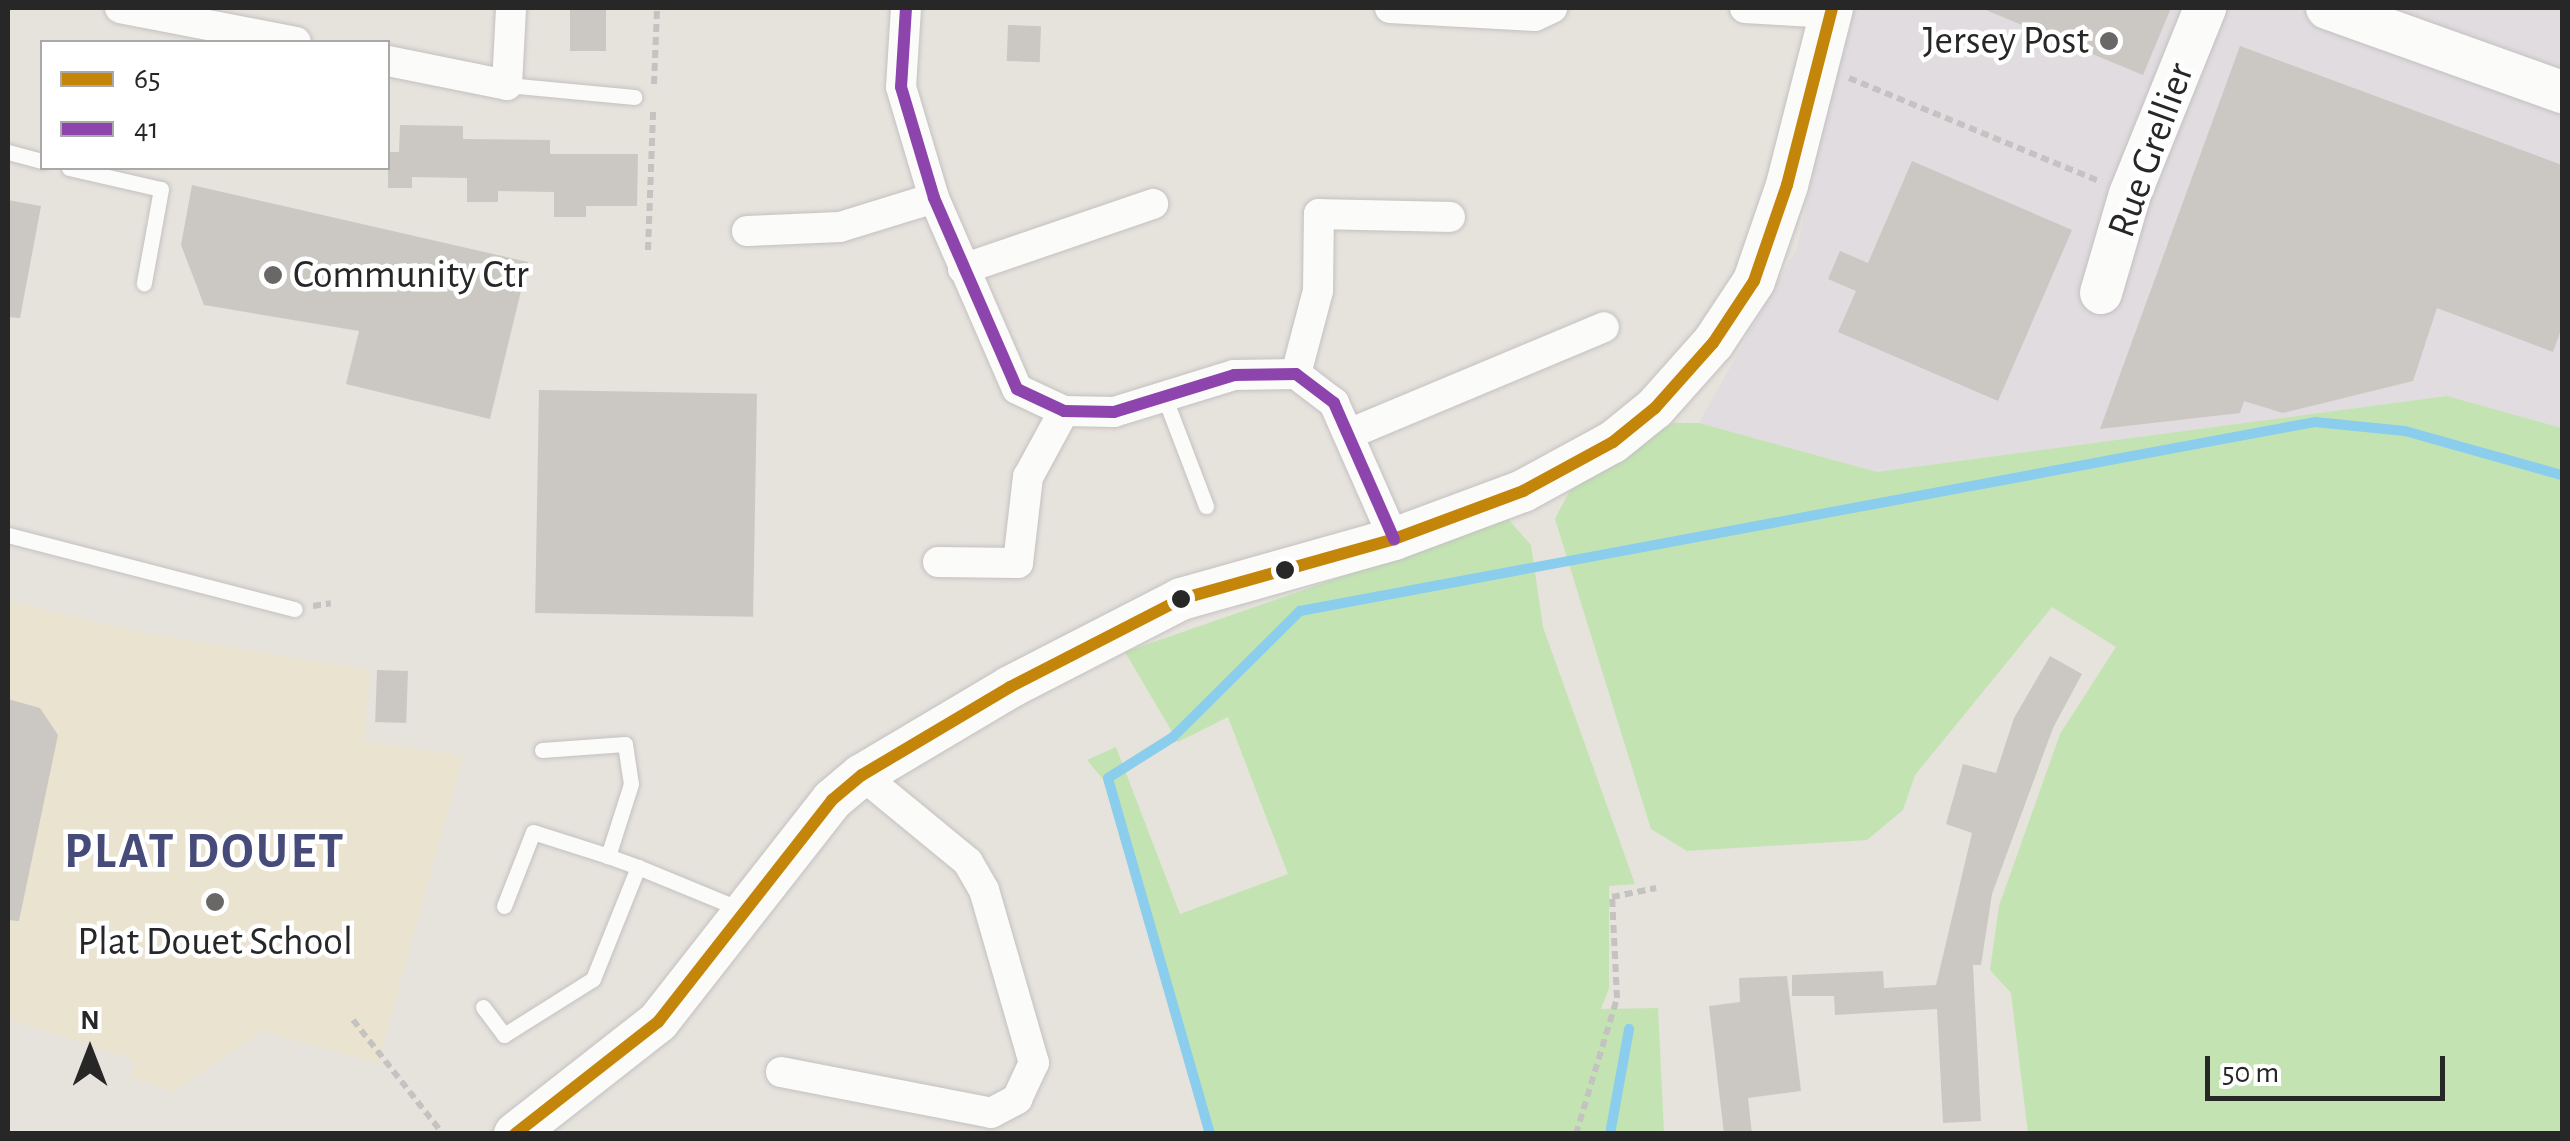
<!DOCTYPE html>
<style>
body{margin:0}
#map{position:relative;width:2570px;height:1141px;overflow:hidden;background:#e6e2dc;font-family:"Alegreya Sans",sans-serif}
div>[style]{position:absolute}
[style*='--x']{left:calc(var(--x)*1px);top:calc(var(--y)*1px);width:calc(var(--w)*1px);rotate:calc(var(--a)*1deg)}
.industrial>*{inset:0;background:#e0dcdf}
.education>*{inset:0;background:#eae3cf}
.green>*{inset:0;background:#c3e4b2}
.stream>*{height:10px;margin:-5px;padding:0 5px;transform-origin:5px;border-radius:5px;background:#8acded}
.building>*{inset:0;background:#cbc8c3;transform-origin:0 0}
.path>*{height:6px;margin-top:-3px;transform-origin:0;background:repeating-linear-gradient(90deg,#c4c3c2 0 8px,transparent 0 13px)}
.roads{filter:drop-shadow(0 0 2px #c3c1c2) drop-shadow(0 0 2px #c3c1c2)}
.lane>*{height:15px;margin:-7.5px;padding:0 7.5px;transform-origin:7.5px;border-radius:7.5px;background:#fbfbfa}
.street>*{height:30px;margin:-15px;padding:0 15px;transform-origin:15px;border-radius:15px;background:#fbfbfa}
.secondary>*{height:42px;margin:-21px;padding:0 21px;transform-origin:21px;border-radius:21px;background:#fbfbfa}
.bus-1>*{height:12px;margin:-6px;padding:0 6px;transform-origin:6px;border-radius:6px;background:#c3860a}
.bus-2>*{height:12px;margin:-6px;padding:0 6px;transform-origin:6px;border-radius:6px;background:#8e44ad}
.dots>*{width:28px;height:28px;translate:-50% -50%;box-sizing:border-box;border:5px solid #fff;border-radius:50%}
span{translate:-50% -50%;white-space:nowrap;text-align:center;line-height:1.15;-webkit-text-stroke:9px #fff;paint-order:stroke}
.poi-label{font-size:40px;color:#272727}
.right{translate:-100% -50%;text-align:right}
.left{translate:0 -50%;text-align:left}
.street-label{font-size:40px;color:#272727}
.district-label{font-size:50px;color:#464b79;font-weight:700;letter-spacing:2.5px}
.frame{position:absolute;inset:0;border:10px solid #272727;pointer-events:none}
.legend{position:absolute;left:40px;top:40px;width:350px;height:130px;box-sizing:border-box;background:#fff;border:2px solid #a9a9a9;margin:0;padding:12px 18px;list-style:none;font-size:30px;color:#272727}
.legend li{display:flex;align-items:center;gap:20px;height:50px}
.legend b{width:50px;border:2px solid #a9a9a9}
.north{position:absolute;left:40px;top:1001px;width:100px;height:100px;-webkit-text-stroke:8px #fff;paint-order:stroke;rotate:0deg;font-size:28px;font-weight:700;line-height:40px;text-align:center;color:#272727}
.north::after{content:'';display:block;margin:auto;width:35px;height:45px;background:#272727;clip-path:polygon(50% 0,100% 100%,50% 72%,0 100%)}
.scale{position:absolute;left:2205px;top:1056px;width:240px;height:45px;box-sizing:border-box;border:5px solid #272727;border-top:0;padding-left:12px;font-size:30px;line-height:35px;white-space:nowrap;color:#272727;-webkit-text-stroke:8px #fff;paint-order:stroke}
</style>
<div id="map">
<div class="industrial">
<i style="clip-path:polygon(1848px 8px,2562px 8px,2562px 428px,2447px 396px,1877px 472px,1699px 423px,1797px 248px)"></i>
</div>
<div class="education">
<i style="clip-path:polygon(8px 601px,134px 631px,370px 670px,364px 741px,463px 756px,378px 1063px,262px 1031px,173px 1092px,131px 1077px,135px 1060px,8px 1019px)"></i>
</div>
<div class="green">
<i style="clip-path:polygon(2447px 396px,2562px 428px,2562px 1133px,2028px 1133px,2011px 993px,1990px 970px,1999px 906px,2060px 734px,2116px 647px,2052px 607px,1915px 775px,1903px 810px,1867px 840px,1687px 851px,1651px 829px,1555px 519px,1570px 490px,1673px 423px,1699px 423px,1877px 472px)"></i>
<i style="clip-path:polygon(1508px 519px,1531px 545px,1543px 627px,1635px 884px,1609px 886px,1609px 988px,1601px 1009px,1658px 1008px,1664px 1133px,1206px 1133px,1103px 779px,1087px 760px,1116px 747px,1180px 914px,1288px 874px,1228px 717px,1178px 742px,1125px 652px)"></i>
</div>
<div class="stream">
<i style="--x:1210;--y:1134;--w:370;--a:-106"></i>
<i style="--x:1108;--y:778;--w:77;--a:-32.2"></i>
<i style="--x:1173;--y:737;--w:179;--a:-44.8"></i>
<i style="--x:1300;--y:611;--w:1032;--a:-10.55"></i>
<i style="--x:2315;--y:422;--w:90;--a:5.7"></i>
<i style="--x:2405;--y:431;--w:163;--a:15.7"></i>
<i style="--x:1610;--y:1134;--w:107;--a:-79.7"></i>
</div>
<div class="building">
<i style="left:570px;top:8px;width:36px;height:43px"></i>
<i style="clip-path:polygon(1981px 8px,2171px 8px,2143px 75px)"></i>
<i style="left:1008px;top:25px;width:33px;height:36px;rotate:2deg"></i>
<i style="clip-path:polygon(2240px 46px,2562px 165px,2562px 327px,2553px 352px,2437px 308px,2413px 381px,2283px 413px,2244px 401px,2240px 413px,2100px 429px)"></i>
<i style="clip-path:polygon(400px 125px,463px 126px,463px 139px,550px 140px,550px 154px,638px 154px,637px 206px,586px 206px,586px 217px,554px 217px,554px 192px,498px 191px,498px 202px,467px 202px,467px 178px,412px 177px,412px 188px,388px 188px,388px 152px,399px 152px)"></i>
<i style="clip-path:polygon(1912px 161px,2072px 230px,1998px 401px,1838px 332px,1856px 291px,1828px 279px,1840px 251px,1868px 263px)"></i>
<i style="clip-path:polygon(192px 185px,528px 262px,490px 419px,346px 384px,359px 331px,204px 305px,181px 245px)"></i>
<i style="clip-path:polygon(8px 200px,41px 206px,20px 318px,8px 317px)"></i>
<i style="left:539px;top:390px;width:218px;height:223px;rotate:1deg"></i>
<i style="clip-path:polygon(2050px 656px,2082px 674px,2053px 728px,1992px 894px,1981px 965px,1973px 965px,1981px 1121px,1943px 1123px,1937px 1009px,1835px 1015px,1834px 996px,1792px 996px,1792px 975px,1883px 971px,1884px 988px,1936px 985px,1972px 833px,1946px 824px,1963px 764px,1996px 773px,2014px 718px)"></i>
<i style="left:377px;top:670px;width:31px;height:52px;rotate:2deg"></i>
<i style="clip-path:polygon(8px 699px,40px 708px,58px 735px,19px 921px,8px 920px)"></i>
<i style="clip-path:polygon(1787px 976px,1801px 1091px,1748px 1098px,1752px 1134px,1724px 1134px,1709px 1006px,1740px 1002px,1739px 978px)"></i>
</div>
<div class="path">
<i style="--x:1849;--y:78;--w:273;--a:22.4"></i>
<i style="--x:654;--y:84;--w:76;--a:-87.7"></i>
<i style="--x:648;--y:250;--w:139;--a:-87.9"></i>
<i style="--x:313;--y:606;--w:18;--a:-9"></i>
<i style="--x:353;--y:1020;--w:145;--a:51.7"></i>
<i style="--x:1576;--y:1134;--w:142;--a:-73.2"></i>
<i style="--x:1617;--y:998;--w:101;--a:-92.8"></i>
<i style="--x:1612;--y:897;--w:45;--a:-11.6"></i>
</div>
<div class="roads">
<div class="lane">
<i style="--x:507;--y:85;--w:128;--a:5.4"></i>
<i style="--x:8;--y:152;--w:35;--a:15"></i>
<i style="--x:69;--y:168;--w:94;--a:12.9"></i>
<i style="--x:161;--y:189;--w:96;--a:100.3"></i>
<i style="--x:1164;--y:396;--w:118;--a:69.1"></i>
<i style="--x:8;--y:535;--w:296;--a:14.5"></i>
<i style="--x:542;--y:750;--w:83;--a:-4.1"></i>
<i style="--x:625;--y:744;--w:40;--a:81.5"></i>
<i style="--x:631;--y:784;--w:76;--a:107.7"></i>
<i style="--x:608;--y:856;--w:32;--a:20"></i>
<i style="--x:504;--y:906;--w:79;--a:-68.6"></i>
<i style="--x:533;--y:832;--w:79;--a:17.7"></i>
<i style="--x:483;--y:1007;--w:35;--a:53"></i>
<i style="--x:504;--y:1035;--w:105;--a:-32.2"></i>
<i style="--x:593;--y:979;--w:121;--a:-68.1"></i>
<i style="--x:638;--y:867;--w:110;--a:22.4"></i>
</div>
<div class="street">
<i style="--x:120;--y:8;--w:179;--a:10.9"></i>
<i style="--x:906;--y:8;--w:79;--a:93.6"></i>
<i style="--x:901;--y:87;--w:116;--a:73.4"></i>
<i style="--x:934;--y:198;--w:208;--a:66.5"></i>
<i style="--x:1017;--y:389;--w:52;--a:25.1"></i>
<i style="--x:1064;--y:411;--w:50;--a:1.1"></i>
<i style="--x:1114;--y:412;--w:126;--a:-17.1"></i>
<i style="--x:1234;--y:375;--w:62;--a:-0.9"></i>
<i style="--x:1296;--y:374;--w:48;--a:37.3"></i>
<i style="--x:1334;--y:403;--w:149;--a:66.2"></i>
<i style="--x:1390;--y:8;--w:145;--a:3.2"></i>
<i style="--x:1535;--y:16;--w:19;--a:-25"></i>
<i style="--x:1745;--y:8;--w:86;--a:3.3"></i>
<i style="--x:388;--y:61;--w:121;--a:11.4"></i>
<i style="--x:507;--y:85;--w:77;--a:-87"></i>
<i style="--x:747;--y:231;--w:93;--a:-2.5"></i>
<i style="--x:840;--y:227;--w:98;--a:-17.1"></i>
<i style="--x:963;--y:269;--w:201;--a:-18.9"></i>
<i style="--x:1296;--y:374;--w:86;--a:-75.2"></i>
<i style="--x:1318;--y:291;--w:77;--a:-89.3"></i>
<i style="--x:1319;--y:214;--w:131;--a:1.3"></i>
<i style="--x:1351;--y:433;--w:274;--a:-22.7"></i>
<i style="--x:938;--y:562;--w:80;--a:0.7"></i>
<i style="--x:1018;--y:563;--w:87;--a:-83.4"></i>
<i style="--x:1028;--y:477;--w:75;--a:-61.4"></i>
<i style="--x:781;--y:1072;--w:214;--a:11"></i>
<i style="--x:991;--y:1113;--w:30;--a:-28"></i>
<i style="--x:1017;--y:1099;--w:40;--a:-65"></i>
<i style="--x:1034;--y:1063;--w:180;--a:-106.1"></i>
<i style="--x:984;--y:890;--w:32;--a:-120"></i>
<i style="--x:968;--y:862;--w:137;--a:-140.6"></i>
</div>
<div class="secondary">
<i style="--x:2327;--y:8;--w:250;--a:19.7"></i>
<i style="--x:2101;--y:293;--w:103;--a:-73.7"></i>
<i style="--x:2130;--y:194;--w:201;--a:-68"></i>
<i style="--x:515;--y:1134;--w:182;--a:-38.1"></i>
<i style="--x:658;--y:1022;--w:282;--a:-51.9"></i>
<i style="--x:832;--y:800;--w:39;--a:-40"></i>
<i style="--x:862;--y:775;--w:172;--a:-30.7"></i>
<i style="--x:1010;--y:687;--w:192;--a:-27.2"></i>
<i style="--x:1181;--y:599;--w:221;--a:-15.7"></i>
<i style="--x:1394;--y:539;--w:138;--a:-20.4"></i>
<i style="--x:1523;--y:491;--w:102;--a:-28.6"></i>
<i style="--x:1613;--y:442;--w:54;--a:-39"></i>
<i style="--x:1655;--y:408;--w:87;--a:-48.3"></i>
<i style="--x:1713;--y:343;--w:74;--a:-56.5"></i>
<i style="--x:1754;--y:281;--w:102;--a:-71"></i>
<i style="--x:1787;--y:185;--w:183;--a:-75.7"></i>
</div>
</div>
<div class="bus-1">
<i style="--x:515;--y:1134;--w:182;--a:-38.1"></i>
<i style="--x:658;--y:1022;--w:282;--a:-51.9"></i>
<i style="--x:832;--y:800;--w:39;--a:-40"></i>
<i style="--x:862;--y:775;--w:172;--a:-30.7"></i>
<i style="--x:1010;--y:687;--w:192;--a:-27.2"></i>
<i style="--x:1181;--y:599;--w:221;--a:-15.7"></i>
<i style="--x:1394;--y:539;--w:138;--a:-20.4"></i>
<i style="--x:1523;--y:491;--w:102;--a:-28.6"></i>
<i style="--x:1613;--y:442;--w:54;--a:-39"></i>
<i style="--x:1655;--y:408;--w:87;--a:-48.3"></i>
<i style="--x:1713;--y:343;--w:74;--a:-56.5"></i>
<i style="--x:1754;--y:281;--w:102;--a:-71"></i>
<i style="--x:1787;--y:185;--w:183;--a:-75.7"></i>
</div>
<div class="bus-2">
<i style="--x:906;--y:8;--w:79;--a:93.6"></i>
<i style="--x:901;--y:87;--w:116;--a:73.4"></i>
<i style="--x:934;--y:198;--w:208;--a:66.5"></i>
<i style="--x:1017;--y:389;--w:52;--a:25.1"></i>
<i style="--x:1064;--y:411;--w:50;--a:1.1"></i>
<i style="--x:1114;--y:412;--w:126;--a:-17.1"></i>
<i style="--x:1234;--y:375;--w:62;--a:-0.9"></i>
<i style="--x:1296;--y:374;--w:48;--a:37.3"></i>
<i style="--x:1334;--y:403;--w:149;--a:66.2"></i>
</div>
<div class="dots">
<i style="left:2109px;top:41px;background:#6a6866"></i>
<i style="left:273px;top:275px;background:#6a6866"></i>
<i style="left:1285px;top:570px;background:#272727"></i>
<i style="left:1181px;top:599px;background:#272727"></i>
<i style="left:215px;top:902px;background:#6a6866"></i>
</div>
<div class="poi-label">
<span class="right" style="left:2089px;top:41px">Jersey Post</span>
<span class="left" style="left:293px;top:275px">Community Ctr</span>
<span style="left:215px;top:942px">Plat Douet School</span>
</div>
<div class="street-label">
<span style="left:2151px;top:150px;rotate:-70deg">Rue Grellier</span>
</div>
<div class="district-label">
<span style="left:205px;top:853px">PLAT DOUET</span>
</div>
<div class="frame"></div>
<ul class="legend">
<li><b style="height:12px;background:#c3860a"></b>65</li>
<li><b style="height:12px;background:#8e44ad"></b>41</li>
</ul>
<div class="north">N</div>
<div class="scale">50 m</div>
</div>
